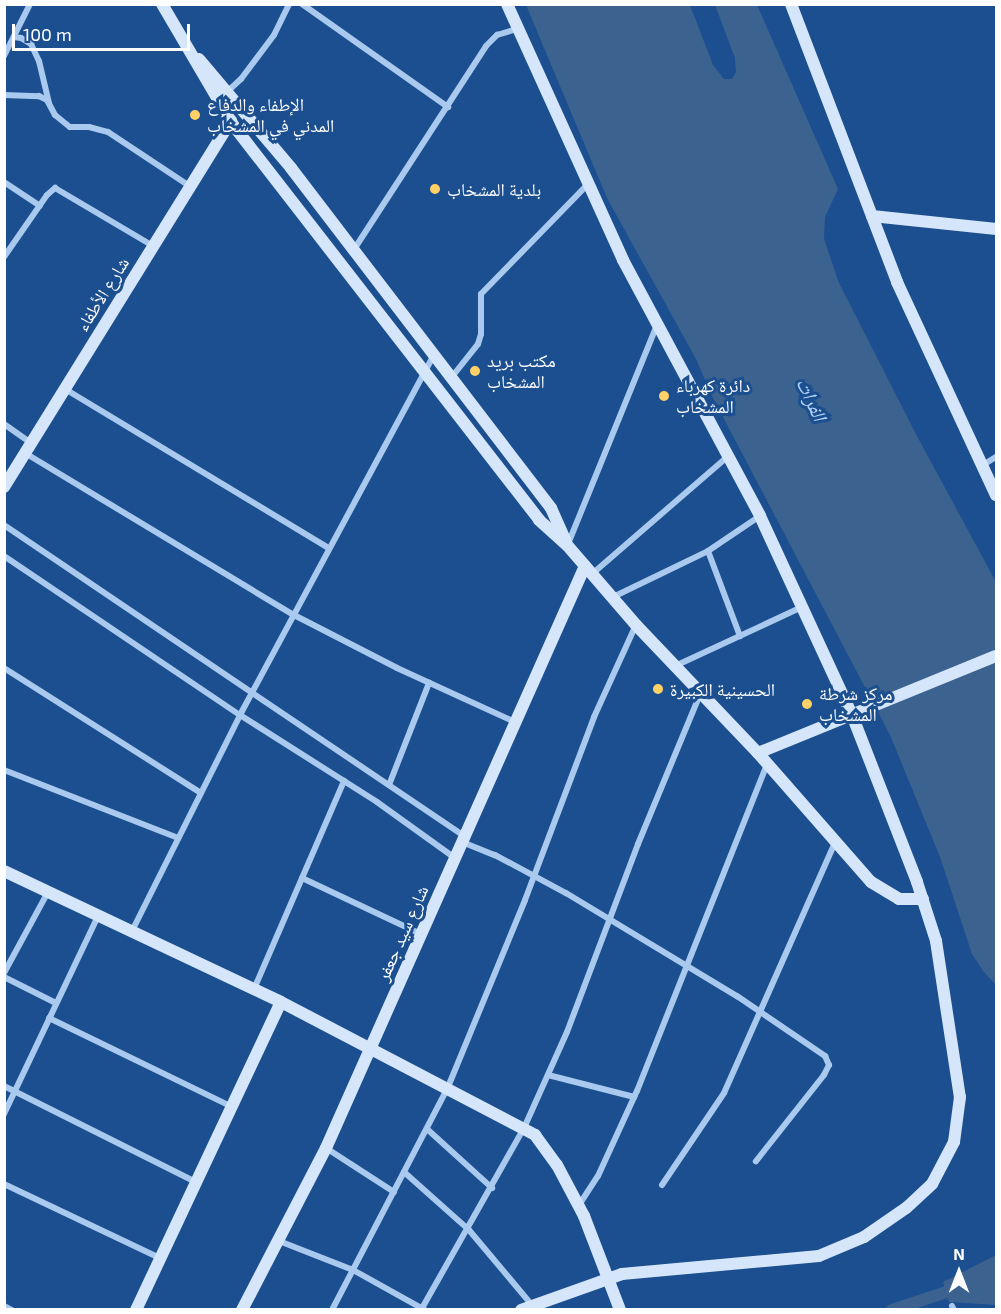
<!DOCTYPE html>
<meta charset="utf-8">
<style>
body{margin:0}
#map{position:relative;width:1001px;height:1314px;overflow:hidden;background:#1b4f8f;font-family:"Exo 2","Noto Naskh Arabic",sans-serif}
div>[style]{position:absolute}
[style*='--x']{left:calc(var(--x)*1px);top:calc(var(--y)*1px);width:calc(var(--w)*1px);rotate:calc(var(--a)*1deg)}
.water>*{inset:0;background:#3c6290}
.canal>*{height:12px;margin:-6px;padding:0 6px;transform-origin:6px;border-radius:6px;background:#3c6290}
.street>*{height:6px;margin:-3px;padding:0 3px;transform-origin:3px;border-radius:3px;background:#a9c9ee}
.secondary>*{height:12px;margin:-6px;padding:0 6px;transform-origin:6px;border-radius:6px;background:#d6e6fa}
.dots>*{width:16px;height:16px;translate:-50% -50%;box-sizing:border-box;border:3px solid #1b4f8f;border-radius:50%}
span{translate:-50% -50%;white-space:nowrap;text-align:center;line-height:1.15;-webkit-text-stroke:6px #1b4f8f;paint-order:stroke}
.poi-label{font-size:18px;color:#fff}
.left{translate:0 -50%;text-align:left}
.street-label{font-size:18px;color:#fff}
.water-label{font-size:20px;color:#b5d3f5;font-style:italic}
.frame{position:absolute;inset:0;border:6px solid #fff;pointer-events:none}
.north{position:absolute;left:929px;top:1242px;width:60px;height:60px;-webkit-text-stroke:4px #1b4f8f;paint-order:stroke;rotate:0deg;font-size:16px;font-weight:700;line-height:24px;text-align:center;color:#fff}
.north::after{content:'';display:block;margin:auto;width:21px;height:27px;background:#fff;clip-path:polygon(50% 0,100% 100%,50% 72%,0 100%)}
.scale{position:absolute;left:12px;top:24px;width:178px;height:27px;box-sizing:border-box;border:3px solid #fff;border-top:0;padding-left:8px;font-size:18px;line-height:21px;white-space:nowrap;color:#fff;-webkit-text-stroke:4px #1b4f8f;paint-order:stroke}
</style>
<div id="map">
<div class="water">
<i style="clip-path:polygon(526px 5px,690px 5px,713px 65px,724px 79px,732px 79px,736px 72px,735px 58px,715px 5px,757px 5px,838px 189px,825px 217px,824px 239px,839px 283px,918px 438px,996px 582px,996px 985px,983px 971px,972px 954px,940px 857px,890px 735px,712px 396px,696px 359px,607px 198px)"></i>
<i style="clip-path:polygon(996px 1255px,996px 1305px,949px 1302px,943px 1282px)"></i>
</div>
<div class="canal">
<i style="--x:892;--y:1310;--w:71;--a:-18.2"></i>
</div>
<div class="street">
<i style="--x:302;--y:4;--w:179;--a:35.2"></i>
<i style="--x:14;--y:37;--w:7;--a:8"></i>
<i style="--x:21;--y:38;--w:12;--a:31"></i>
<i style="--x:31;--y:44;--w:19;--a:65"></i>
<i style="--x:39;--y:61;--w:43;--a:76.6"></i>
<i style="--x:4;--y:56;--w:58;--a:-63.4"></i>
<i style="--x:228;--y:91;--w:18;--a:-43"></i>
<i style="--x:241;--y:79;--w:55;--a:-53.1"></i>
<i style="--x:274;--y:35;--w:34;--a:-64"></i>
<i style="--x:4;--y:95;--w:35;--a:2"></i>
<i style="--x:39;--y:96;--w:9;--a:27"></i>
<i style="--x:47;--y:100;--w:17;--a:62"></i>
<i style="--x:55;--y:115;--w:19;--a:39"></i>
<i style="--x:70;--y:127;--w:19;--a:0"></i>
<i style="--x:89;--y:127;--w:20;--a:15"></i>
<i style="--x:108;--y:132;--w:100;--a:33.5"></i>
<i style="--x:4;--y:182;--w:43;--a:33.7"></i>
<i style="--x:353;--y:251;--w:244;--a:-57"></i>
<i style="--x:486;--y:46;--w:16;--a:-45"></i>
<i style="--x:497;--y:35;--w:21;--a:-17"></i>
<i style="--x:4;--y:257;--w:75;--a:-55.3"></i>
<i style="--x:47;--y:195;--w:11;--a:-41"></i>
<i style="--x:55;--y:188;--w:114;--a:30.6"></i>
<i style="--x:451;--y:378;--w:43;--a:-51.5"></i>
<i style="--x:478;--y:344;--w:10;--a:-73"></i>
<i style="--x:481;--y:334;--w:40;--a:-90"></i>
<i style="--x:481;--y:294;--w:153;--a:-45.8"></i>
<i style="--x:65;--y:389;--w:308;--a:31.1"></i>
<i style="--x:4;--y:424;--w:33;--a:35"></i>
<i style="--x:25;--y:453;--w:314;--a:31.1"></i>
<i style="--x:294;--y:615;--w:116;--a:27.2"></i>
<i style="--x:397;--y:668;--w:130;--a:24.6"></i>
<i style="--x:983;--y:465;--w:15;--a:-32"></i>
<i style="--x:4;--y:525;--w:555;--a:34.06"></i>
<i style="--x:568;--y:544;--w:236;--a:-67.9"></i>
<i style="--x:708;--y:551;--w:91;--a:69.4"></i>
<i style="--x:4;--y:556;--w:285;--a:34"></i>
<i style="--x:240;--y:715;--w:162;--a:32.4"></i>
<i style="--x:377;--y:802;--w:96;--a:35.7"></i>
<i style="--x:592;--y:574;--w:180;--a:-40.9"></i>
<i style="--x:613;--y:597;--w:106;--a:-25.8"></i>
<i style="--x:708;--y:551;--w:63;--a:-33.9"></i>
<i style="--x:675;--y:666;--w:140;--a:-24.9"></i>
<i style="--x:4;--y:668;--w:233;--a:32.4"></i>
<i style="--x:4;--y:770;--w:187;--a:21.3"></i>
<i style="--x:389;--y:785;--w:110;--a:-68.6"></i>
<i style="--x:462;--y:842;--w:35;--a:22"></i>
<i style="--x:495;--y:855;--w:81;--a:28.2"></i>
<i style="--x:566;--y:893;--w:200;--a:31.1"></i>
<i style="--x:737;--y:996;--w:107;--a:34.3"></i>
<i style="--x:825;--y:1056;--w:10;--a:66"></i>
<i style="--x:829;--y:1065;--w:11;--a:117"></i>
<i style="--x:824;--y:1075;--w:110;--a:128.3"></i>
<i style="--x:302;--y:878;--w:132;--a:25.2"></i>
<i style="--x:132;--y:931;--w:241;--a:-63.4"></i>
<i style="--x:240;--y:715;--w:408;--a:-61.7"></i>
<i style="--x:4;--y:973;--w:92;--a:-61.5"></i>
<i style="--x:4;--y:977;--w:58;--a:26.6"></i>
<i style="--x:254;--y:989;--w:227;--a:-66.6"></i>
<i style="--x:49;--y:1018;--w:203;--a:25.9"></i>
<i style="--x:548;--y:1075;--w:89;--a:14.3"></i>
<i style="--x:4;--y:1086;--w:215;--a:26.6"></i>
<i style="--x:4;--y:1114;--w:219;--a:-64.6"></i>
<i style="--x:427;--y:1129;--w:88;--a:42.2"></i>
<i style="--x:326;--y:1148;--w:81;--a:32.9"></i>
<i style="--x:404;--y:1172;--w:87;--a:41.7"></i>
<i style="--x:469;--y:1230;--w:98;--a:50"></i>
<i style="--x:4;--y:1184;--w:173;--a:25.4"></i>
<i style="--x:662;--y:1185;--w:111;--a:-56"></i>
<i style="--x:724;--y:1093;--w:274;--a:-66.1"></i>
<i style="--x:579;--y:1205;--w:35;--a:-57"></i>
<i style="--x:598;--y:1176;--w:94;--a:-65.4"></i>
<i style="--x:637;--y:1091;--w:352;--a:-68.3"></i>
<i style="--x:279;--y:1241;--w:79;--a:21.4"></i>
<i style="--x:353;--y:1270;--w:82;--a:29.1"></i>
<i style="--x:4;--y:1306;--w:9;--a:27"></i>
<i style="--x:952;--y:1306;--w:4;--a:63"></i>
<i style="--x:332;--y:1310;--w:251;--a:-62.5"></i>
<i style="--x:448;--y:1087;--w:202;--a:-67.6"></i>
<i style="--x:525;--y:900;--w:196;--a:-69.3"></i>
<i style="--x:594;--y:717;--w:101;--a:-65.5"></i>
<i style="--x:421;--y:1310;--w:209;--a:-60.5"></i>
<i style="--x:524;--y:1128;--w:105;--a:-65.9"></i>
<i style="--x:567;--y:1032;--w:201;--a:-69.3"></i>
<i style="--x:638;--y:844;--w:162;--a:-67.5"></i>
</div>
<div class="secondary">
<i style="--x:162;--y:4;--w:140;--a:59.6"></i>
<i style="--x:233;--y:125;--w:500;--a:52.2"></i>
<i style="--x:539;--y:520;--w:38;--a:42"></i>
<i style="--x:567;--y:545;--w:106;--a:49.2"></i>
<i style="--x:636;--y:625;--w:177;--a:46.4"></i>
<i style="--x:758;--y:753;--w:171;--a:48.8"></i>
<i style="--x:871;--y:882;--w:33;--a:31"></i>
<i style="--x:899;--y:899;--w:24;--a:0"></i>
<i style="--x:507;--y:4;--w:281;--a:65.6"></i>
<i style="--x:623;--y:260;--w:290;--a:61.8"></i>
<i style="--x:760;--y:516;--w:219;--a:65.2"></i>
<i style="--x:852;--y:715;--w:179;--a:68.7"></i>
<i style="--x:917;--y:882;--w:62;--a:72.1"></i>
<i style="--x:936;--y:941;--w:158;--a:81.3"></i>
<i style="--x:960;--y:1097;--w:45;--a:97.6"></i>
<i style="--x:954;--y:1142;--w:47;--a:117.6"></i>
<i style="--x:932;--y:1184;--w:35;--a:137"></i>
<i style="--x:906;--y:1208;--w:51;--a:145.4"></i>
<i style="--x:864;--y:1237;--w:49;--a:157.1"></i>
<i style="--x:819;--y:1256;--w:198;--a:174.8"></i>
<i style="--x:622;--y:1274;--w:107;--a:160.4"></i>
<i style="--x:791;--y:4;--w:298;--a:69.1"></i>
<i style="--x:897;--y:282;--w:235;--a:65.1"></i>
<i style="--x:199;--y:59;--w:143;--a:49.8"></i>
<i style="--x:291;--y:168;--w:428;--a:52.6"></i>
<i style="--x:551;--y:508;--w:35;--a:66"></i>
<i style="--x:872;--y:216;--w:125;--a:6"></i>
<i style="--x:4;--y:487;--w:431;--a:-58.2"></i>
<i style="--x:758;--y:753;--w:257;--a:-22.2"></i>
<i style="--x:4;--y:871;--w:306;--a:25.3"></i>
<i style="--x:281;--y:1002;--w:287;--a:27.6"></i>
<i style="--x:535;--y:1135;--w:37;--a:54"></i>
<i style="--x:557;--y:1165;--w:58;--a:62.1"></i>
<i style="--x:584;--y:1216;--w:101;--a:69"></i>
<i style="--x:136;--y:1310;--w:340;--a:-64.8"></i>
<i style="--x:242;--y:1310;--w:182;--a:-62.6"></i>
<i style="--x:326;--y:1148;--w:637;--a:-66.01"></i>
</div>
<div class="dots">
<i style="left:195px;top:115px;background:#ffd166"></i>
<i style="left:435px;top:189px;background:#ffd166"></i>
<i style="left:475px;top:371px;background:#ffd166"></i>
<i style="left:664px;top:396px;background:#ffd166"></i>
<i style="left:658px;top:689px;background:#ffd166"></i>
<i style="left:807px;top:704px;background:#ffd166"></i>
</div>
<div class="poi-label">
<span class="left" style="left:207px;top:115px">الإطفاء والدفاع<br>المدني في المشخاب</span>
<span class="left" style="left:447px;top:189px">بلدية المشخاب</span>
<span class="left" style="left:487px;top:371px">مكتب بريد<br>المشخاب</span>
<span class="left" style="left:676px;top:396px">دائرة كهرباء<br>المشخاب</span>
<span class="left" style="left:670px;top:689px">الحسينية الكبيرة</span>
<span class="left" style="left:819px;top:704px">مركز شرطة<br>المشخاب</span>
</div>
<div class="street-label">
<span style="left:102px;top:294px;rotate:-58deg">شارع الأطفاء</span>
<span style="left:402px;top:933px;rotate:-66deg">شارع سيد جعفر</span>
</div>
<div class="water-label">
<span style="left:812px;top:399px;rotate:65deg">الفرات</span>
</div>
<div class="frame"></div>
<div class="north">N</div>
<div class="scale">100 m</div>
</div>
